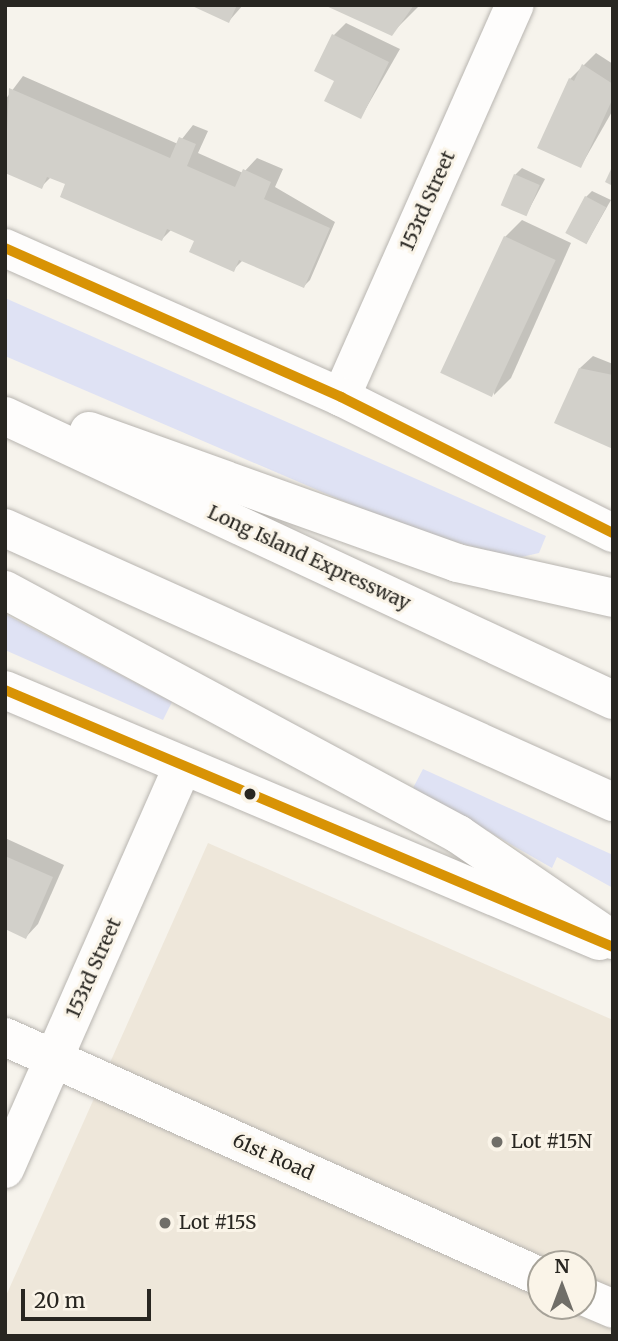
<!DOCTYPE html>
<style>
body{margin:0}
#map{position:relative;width:618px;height:1341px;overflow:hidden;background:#f6f3ec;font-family:Merriweather,serif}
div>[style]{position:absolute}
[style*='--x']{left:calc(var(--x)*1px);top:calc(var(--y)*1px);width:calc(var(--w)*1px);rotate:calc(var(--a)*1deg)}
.built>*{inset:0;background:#eee7da}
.green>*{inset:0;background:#dfe2f4}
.shadow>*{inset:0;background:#0003}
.building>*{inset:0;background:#d2d0ca;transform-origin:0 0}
.roads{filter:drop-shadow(0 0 2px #b8b5b0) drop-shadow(0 0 2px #b8b5b0)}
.minor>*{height:38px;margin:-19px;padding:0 19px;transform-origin:19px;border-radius:19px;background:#fefdfc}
.major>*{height:38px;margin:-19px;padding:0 19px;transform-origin:19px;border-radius:19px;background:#fefdfc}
.highway>*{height:38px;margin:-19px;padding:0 19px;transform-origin:19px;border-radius:19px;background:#fefdfc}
.bus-1>*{height:10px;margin:-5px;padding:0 5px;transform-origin:5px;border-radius:5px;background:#d89305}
.dots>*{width:19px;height:19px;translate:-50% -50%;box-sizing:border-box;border:4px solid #faf4e8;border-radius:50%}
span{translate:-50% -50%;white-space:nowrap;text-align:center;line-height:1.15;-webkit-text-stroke:6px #faf4e8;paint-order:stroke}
.street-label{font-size:19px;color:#282621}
.poi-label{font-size:19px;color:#282621}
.left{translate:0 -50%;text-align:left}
.frame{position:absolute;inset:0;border:7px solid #282621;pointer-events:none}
.north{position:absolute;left:527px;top:1250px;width:70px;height:70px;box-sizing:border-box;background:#faf4e8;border:2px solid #a6a298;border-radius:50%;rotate:0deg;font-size:19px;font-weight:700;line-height:28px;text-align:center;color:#282621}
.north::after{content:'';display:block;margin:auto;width:24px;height:32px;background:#706e68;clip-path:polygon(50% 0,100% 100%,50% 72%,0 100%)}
.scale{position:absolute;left:21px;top:1289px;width:130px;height:32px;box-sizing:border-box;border:4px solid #282621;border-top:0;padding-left:9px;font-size:21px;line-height:24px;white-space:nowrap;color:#282621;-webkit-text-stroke:5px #faf4e8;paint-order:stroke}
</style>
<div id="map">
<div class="built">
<i style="clip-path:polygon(evenodd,208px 843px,613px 1020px,613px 1336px,5px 1336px,5px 1298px,208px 843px,541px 1264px,583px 1264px,583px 1306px,541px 1306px,541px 1264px)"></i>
</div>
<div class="green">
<i style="clip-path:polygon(5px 298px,546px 536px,539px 553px,517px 558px,413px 531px,5px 356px)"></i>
<i style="clip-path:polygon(5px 614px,172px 702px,163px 720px,5px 650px)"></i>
<i style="clip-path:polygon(423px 769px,613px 855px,613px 888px,557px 857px,552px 868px,413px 788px)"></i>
</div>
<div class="shadow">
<i style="clip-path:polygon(194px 5px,243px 5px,229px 21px)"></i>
<i style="clip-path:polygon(326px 5px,420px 5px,391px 34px)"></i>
<i style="clip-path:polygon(346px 23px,400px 49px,361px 117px,336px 80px,334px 35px)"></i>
<i style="clip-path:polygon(596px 53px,613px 64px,613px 110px,581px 166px,570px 79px)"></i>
<i style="clip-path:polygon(23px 76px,178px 144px,193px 125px,208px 131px,198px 153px,243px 173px,257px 158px,283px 169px,275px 187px,335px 222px,310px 280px,304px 286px,243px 260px,233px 270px,196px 240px,172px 229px,162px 239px,68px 184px,51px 177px,41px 187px,5px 171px,5px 100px)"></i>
<i style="clip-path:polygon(522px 168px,545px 179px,526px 215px,515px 175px)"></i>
<i style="clip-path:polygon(592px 191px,611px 200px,587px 242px,586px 197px)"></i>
<i style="clip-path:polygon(522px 220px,571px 243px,511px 378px,494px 395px,505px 237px)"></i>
<i style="clip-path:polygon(593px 356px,613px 364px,613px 447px,580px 368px)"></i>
<i style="clip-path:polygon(5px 838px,64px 865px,38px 924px,26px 937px,5px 928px)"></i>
</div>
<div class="building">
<i style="clip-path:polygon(190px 5px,237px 5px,229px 23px)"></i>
<i style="clip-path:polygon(324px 5px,414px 5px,392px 36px)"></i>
<i style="clip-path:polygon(332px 34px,389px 62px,361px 119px,324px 101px,334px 81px,314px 71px)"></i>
<i style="clip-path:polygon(582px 64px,613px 84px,613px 98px,581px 168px,537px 148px,569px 78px,574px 81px)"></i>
<i style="clip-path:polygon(9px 88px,170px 158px,179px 137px,196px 144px,187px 166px,235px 187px,243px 169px,271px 182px,264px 199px,330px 228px,304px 288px,239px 260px,234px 272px,189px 252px,194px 241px,167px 229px,162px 241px,138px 231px,60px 197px,65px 184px,47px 177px,42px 189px,5px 173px)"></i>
<i style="clip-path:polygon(613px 165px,613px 186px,605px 182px)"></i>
<i style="left:514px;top:174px;width:28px;height:34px;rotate:23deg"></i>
<i style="left:585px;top:196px;width:24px;height:42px;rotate:28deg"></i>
<i style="left:504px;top:236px;width:57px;height:151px;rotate:25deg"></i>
<i style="clip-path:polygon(579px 368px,613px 375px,613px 449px,554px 423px)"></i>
<i style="clip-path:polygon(5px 856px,53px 877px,26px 939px,5px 929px)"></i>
</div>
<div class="roads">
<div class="minor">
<i style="--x:341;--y:397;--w:429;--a:-66.1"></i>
<i style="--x:5;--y:1037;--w:587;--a:24.12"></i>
<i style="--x:5;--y:1169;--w:439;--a:-66.2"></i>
<i style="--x:583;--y:1296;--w:33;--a:23"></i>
</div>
<div class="major">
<i style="--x:5;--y:248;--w:368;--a:23.9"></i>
<i style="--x:341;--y:397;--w:304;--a:26.6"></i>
<i style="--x:5;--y:690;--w:645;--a:22.91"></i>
</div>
<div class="highway">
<i style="--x:5;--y:416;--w:671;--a:25.04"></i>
<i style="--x:89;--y:431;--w:391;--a:19.7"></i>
<i style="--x:457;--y:563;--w:160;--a:12.6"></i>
<i style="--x:5;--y:528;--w:667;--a:24.26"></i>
<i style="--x:5;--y:590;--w:515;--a:28.31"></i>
<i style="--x:458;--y:834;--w:188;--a:34.4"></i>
</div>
</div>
<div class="bus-1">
<i style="--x:5;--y:248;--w:368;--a:23.9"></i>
<i style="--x:341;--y:397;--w:304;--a:26.6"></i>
<i style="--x:5;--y:690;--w:660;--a:22.91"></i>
</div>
<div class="dots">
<i style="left:250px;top:794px;background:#282621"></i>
<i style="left:497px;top:1142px;background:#706e68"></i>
<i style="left:165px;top:1223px;background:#706e68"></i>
</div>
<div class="street-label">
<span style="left:428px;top:201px;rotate:-66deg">153rd Street</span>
<span style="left:309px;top:558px;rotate:25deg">Long Island Expressway</span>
<span style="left:94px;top:968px;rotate:-66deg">153rd Street</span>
<span style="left:273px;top:1157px;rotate:24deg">61st Road</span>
</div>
<div class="poi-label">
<span class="left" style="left:511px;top:1142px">Lot #15N</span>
<span class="left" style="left:179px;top:1223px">Lot #15S</span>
</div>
<div class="frame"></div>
<div class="north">N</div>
<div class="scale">20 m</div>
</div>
